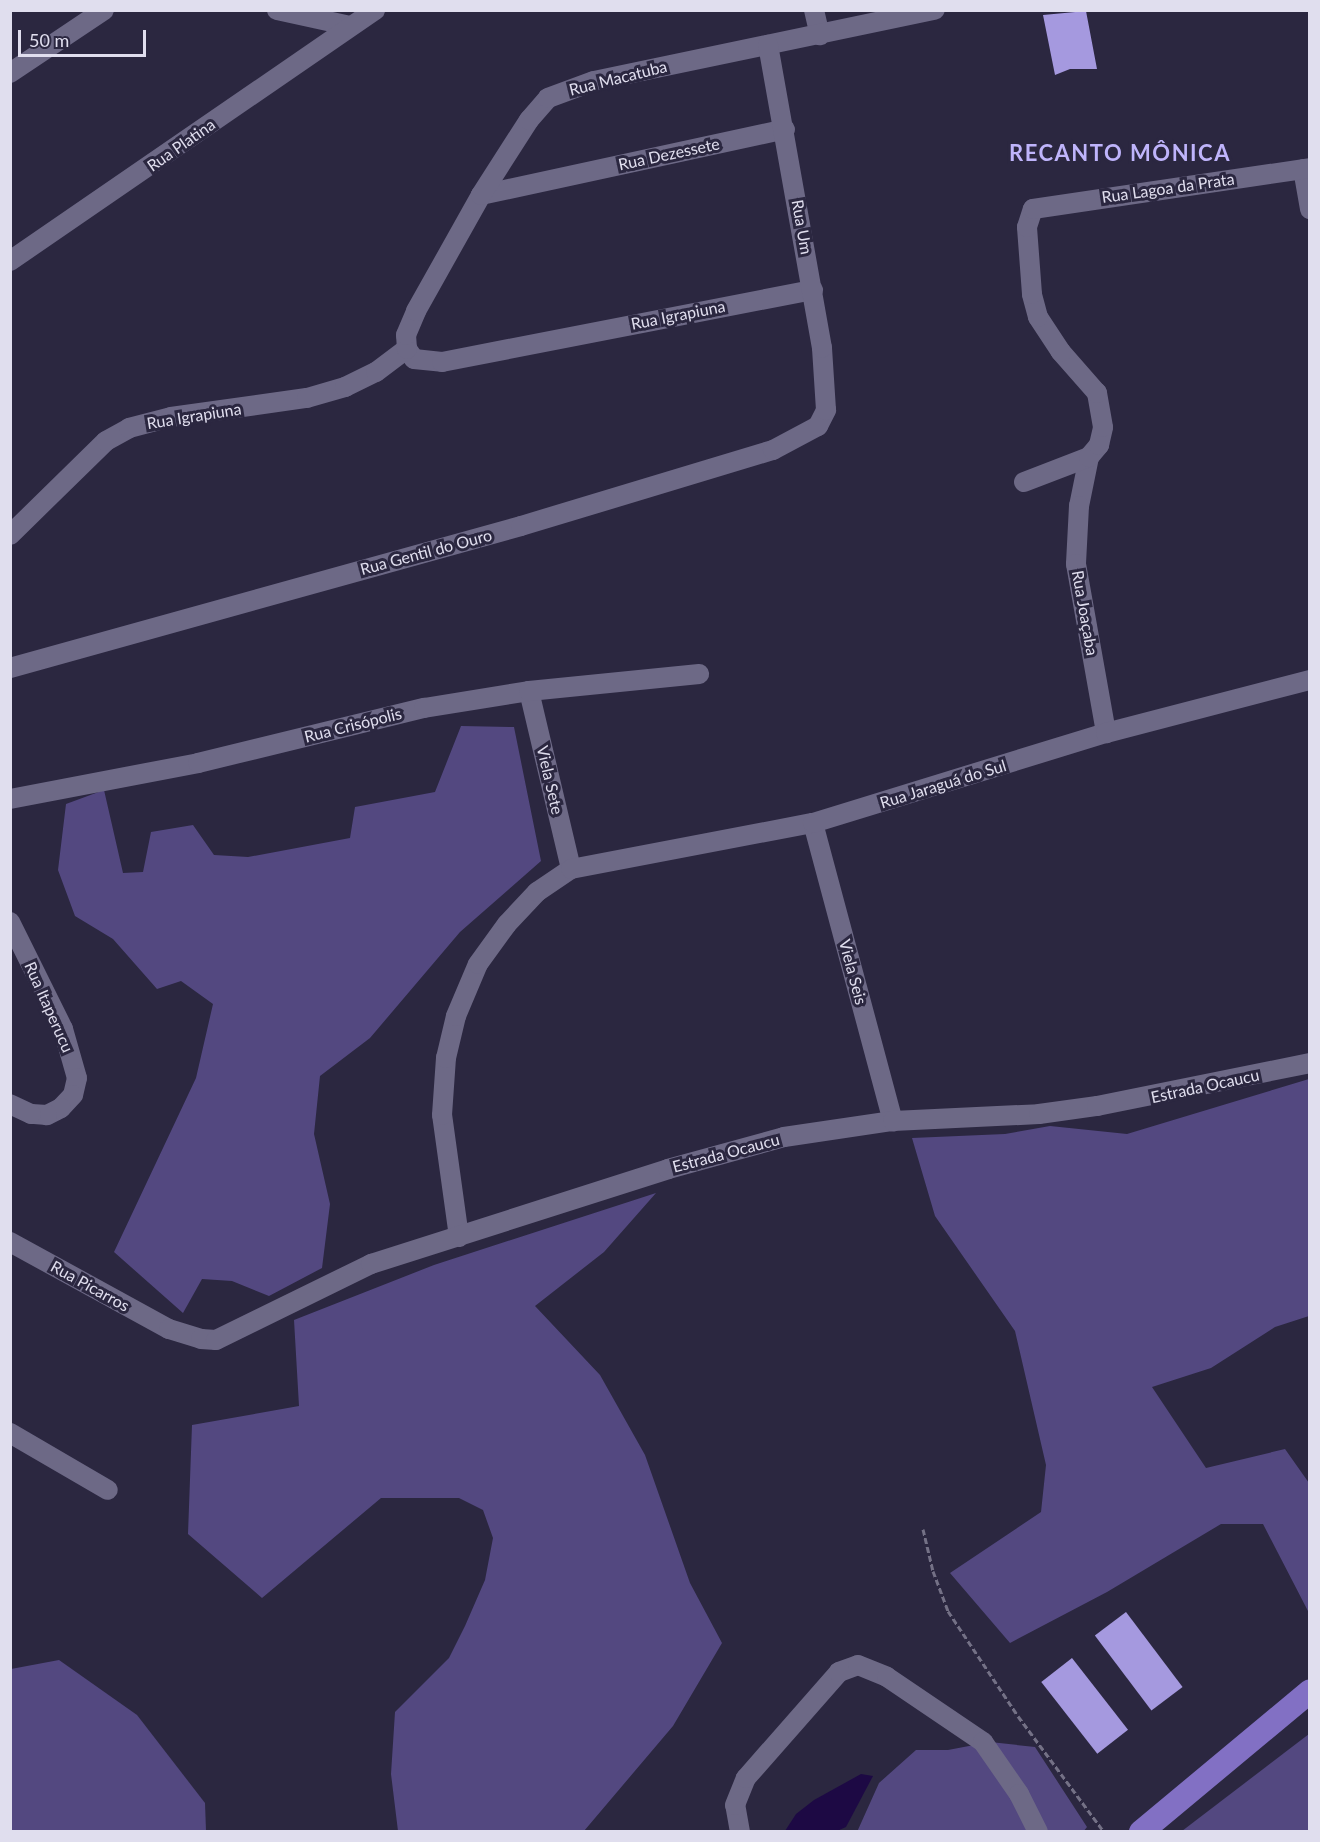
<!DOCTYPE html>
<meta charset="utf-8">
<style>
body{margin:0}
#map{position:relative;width:1320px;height:1842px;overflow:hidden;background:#2b2740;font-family:Lato,sans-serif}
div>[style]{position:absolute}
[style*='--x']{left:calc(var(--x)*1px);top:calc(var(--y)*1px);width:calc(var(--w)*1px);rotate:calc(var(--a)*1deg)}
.green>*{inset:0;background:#534880}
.water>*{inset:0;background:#1d0944}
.building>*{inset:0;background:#a599df;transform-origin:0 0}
.path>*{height:3px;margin-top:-1.5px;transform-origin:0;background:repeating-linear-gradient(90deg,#747186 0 6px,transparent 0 9px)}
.minor>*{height:20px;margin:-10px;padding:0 10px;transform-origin:10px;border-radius:10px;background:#6d6986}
.major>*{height:24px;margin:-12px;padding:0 12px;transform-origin:12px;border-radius:12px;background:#8270c4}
span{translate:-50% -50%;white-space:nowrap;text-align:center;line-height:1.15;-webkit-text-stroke:6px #2b2740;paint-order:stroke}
.street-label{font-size:16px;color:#e0deee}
.district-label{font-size:22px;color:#bfb4fb;font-weight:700;letter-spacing:1.5px}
.frame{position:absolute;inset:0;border:12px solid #e0deee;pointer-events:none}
.scale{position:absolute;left:18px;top:30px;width:128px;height:27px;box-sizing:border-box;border:3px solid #e0deee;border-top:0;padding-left:8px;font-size:18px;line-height:21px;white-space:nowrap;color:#e0deee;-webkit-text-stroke:4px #2b2740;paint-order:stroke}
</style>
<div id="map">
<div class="green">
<i style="clip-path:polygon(461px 726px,514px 727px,541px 861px,460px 932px,370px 1038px,320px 1076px,314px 1134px,330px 1204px,322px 1268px,269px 1296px,232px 1281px,202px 1279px,183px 1313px,114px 1252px,196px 1078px,213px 1004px,181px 981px,157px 989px,113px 939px,75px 916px,58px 870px,66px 804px,104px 790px,123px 873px,143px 872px,151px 832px,193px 825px,214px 855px,248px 857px,350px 838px,355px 807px,435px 792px)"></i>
<i style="clip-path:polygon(1309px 1079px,1309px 1316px,1275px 1327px,1211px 1368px,1152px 1387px,1206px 1468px,1285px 1449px,1309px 1483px,1309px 1613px,1263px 1524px,1221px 1524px,1107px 1592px,1010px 1643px,950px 1573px,1041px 1512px,1046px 1465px,1015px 1331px,935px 1216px,912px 1138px,1005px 1134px,1050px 1126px,1127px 1134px)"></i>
<i style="clip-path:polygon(656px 1193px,604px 1252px,535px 1306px,600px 1375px,645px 1455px,690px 1583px,722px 1643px,673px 1726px,584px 1831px,398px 1831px,391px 1774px,395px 1712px,449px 1658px,465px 1626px,485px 1580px,493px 1538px,483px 1510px,459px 1498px,381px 1498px,262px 1598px,188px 1534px,192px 1425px,299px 1406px,294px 1320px,434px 1265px)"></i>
<i style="clip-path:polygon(59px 1660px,137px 1715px,205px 1803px,206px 1831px,11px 1831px,11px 1669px)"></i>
<i style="clip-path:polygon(1309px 1734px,1309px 1831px,1182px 1831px)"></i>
<i style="clip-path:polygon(990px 1742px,1035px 1747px,1087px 1827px,1083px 1832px,857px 1832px,879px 1783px,916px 1750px,948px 1750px)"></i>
</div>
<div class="water">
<i style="clip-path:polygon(861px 1774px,873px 1776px,846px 1827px,837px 1831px,785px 1831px,796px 1814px,814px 1800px)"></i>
</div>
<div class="building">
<i style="clip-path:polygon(1086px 11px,1097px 69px,1070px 69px,1055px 75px,1043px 15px)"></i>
<i style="left:1126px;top:1612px;width:94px;height:39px;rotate:53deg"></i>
<i style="left:1072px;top:1658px;width:91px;height:39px;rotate:52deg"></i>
</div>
<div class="path">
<i style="--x:923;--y:1529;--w:43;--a:76.6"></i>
<i style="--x:933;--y:1571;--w:43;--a:69.4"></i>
<i style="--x:948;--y:1611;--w:126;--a:56.3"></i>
<i style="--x:1018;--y:1716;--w:144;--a:53.4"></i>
</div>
<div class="minor">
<i style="--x:277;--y:10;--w:75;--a:12.4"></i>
<i style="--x:814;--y:10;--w:26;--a:77"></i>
<i style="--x:10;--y:73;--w:113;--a:-33.8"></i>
<i style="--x:1303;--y:169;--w:41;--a:80.1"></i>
<i style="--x:481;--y:195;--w:311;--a:-12.2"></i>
<i style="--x:10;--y:261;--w:443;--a:-34.5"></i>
<i style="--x:407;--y:349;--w:12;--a:55"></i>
<i style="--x:414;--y:359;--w:28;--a:6"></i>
<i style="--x:442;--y:362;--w:378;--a:-11"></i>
<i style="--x:1089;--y:457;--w:50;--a:101.5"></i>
<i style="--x:1079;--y:506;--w:58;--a:93"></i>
<i style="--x:1076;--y:564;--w:172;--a:79.9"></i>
<i style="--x:1024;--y:482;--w:70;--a:-21"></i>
<i style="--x:1089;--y:457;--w:16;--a:-50"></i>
<i style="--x:1099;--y:445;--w:18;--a:-77"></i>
<i style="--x:1103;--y:427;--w:35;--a:-100"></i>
<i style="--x:1097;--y:393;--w:55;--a:-131.3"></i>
<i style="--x:1061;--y:352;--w:42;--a:-123.3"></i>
<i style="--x:1038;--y:317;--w:24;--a:-105"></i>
<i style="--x:1032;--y:294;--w:67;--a:-94.3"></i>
<i style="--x:1027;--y:227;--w:19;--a:-72"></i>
<i style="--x:1033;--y:209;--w:280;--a:-8.4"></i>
<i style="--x:10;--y:535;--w:134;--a:-44.4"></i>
<i style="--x:106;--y:441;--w:26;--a:-29"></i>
<i style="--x:129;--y:428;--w:43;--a:-14.7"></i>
<i style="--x:171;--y:417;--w:137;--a:-8"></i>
<i style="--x:307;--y:398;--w:40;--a:-16"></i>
<i style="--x:345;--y:387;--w:34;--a:-26"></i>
<i style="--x:376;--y:372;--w:39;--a:-37"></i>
<i style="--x:407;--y:349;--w:14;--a:-94"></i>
<i style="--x:406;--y:335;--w:26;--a:-67"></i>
<i style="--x:416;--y:311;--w:133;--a:-60.7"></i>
<i style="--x:481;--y:195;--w:89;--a:-57.4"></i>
<i style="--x:529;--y:120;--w:29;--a:-49"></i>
<i style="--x:548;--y:98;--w:49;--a:-20.3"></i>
<i style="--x:594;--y:81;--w:348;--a:-11.8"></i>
<i style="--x:10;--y:668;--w:530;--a:-15.53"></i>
<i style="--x:521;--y:526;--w:263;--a:-16.8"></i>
<i style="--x:773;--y:450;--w:51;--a:-28.1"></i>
<i style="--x:818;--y:426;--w:18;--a:-63"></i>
<i style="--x:826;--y:410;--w:62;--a:-93.7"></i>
<i style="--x:822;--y:348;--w:308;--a:-100.1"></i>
<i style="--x:529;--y:691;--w:183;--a:76.7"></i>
<i style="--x:10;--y:799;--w:191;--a:-10.8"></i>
<i style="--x:198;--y:763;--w:233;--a:-13.7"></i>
<i style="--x:424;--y:708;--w:106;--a:-9.2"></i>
<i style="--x:529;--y:691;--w:171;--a:-5.7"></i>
<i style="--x:813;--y:823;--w:309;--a:75"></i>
<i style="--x:10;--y:922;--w:119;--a:63.6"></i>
<i style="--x:63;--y:1029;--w:51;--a:74.1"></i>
<i style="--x:77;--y:1078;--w:17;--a:103"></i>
<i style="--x:73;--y:1095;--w:18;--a:133"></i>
<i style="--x:61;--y:1108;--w:16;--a:153"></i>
<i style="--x:47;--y:1115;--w:16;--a:-176"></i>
<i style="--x:31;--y:1114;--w:23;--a:-155"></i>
<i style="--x:459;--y:1237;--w:123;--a:-97.9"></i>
<i style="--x:442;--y:1115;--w:57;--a:-86"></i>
<i style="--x:446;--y:1058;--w:43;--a:-76.6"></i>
<i style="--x:456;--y:1016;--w:56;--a:-67.1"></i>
<i style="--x:478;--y:964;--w:49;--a:-54.1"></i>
<i style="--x:507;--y:924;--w:44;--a:-46.8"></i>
<i style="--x:537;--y:892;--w:41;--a:-34.1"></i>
<i style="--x:571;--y:869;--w:246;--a:-10.8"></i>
<i style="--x:813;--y:823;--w:307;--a:-17.1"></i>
<i style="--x:1106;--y:733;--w:211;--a:-14.6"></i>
<i style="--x:10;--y:1242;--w:181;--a:28.7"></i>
<i style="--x:169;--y:1329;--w:34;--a:17"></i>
<i style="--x:201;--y:1339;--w:15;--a:4"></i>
<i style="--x:216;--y:1340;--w:173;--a:-26.1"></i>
<i style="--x:371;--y:1264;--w:312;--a:-17.7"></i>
<i style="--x:668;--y:1169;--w:120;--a:-15.4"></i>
<i style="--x:784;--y:1137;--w:110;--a:-8.4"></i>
<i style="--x:893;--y:1121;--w:146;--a:-2.7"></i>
<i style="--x:1039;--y:1114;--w:59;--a:-7.9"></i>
<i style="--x:1097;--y:1106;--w:217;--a:-11.4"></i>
<i style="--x:10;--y:1433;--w:113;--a:30.2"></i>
<i style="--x:740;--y:1832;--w:27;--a:-100"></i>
<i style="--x:735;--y:1805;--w:29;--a:-68"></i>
<i style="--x:746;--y:1778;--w:141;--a:-48.7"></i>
<i style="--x:839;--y:1672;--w:20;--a:-20"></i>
<i style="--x:858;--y:1665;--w:31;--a:22"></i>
<i style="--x:887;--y:1677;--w:116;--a:34.1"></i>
<i style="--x:983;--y:1742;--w:63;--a:55.3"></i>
<i style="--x:1019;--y:1794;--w:42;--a:63.4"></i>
</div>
<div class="major">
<i style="--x:1141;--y:1832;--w:220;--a:-39.8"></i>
</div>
<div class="street-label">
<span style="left:618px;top:78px;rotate:-14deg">Rua Macatuba</span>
<span style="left:181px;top:145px;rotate:-35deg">Rua Platina</span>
<span style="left:669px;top:154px;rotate:-12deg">Rua Dezessete</span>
<span style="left:1168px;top:188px;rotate:-8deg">Rua Lagoa da Prata</span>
<span style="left:802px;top:227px;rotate:80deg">Rua Um</span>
<span style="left:678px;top:315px;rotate:-11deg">Rua Igrapiuna</span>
<span style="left:194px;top:416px;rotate:-9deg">Rua Igrapiuna</span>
<span style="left:426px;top:552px;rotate:-15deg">Rua Gentil do Ouro</span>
<span style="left:1085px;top:613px;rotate:80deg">Rua Joaçaba</span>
<span style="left:353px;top:725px;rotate:-14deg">Rua Crisópolis</span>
<span style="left:550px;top:780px;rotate:77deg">Viela Sete</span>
<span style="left:943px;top:784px;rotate:-17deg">Rua Jaraguá do Sul</span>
<span style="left:853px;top:972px;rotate:75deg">Viela Seis</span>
<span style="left:49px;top:1007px;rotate:66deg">Rua Itaperucu</span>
<span style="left:1205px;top:1086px;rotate:-12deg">Estrada Ocaucu</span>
<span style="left:726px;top:1153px;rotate:-15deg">Estrada Ocaucu</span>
<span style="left:90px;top:1286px;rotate:29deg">Rua Picarros</span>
</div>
<div class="district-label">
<span style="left:1120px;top:153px">RECANTO MÔNICA</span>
</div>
<div class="frame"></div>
<div class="scale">50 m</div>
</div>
